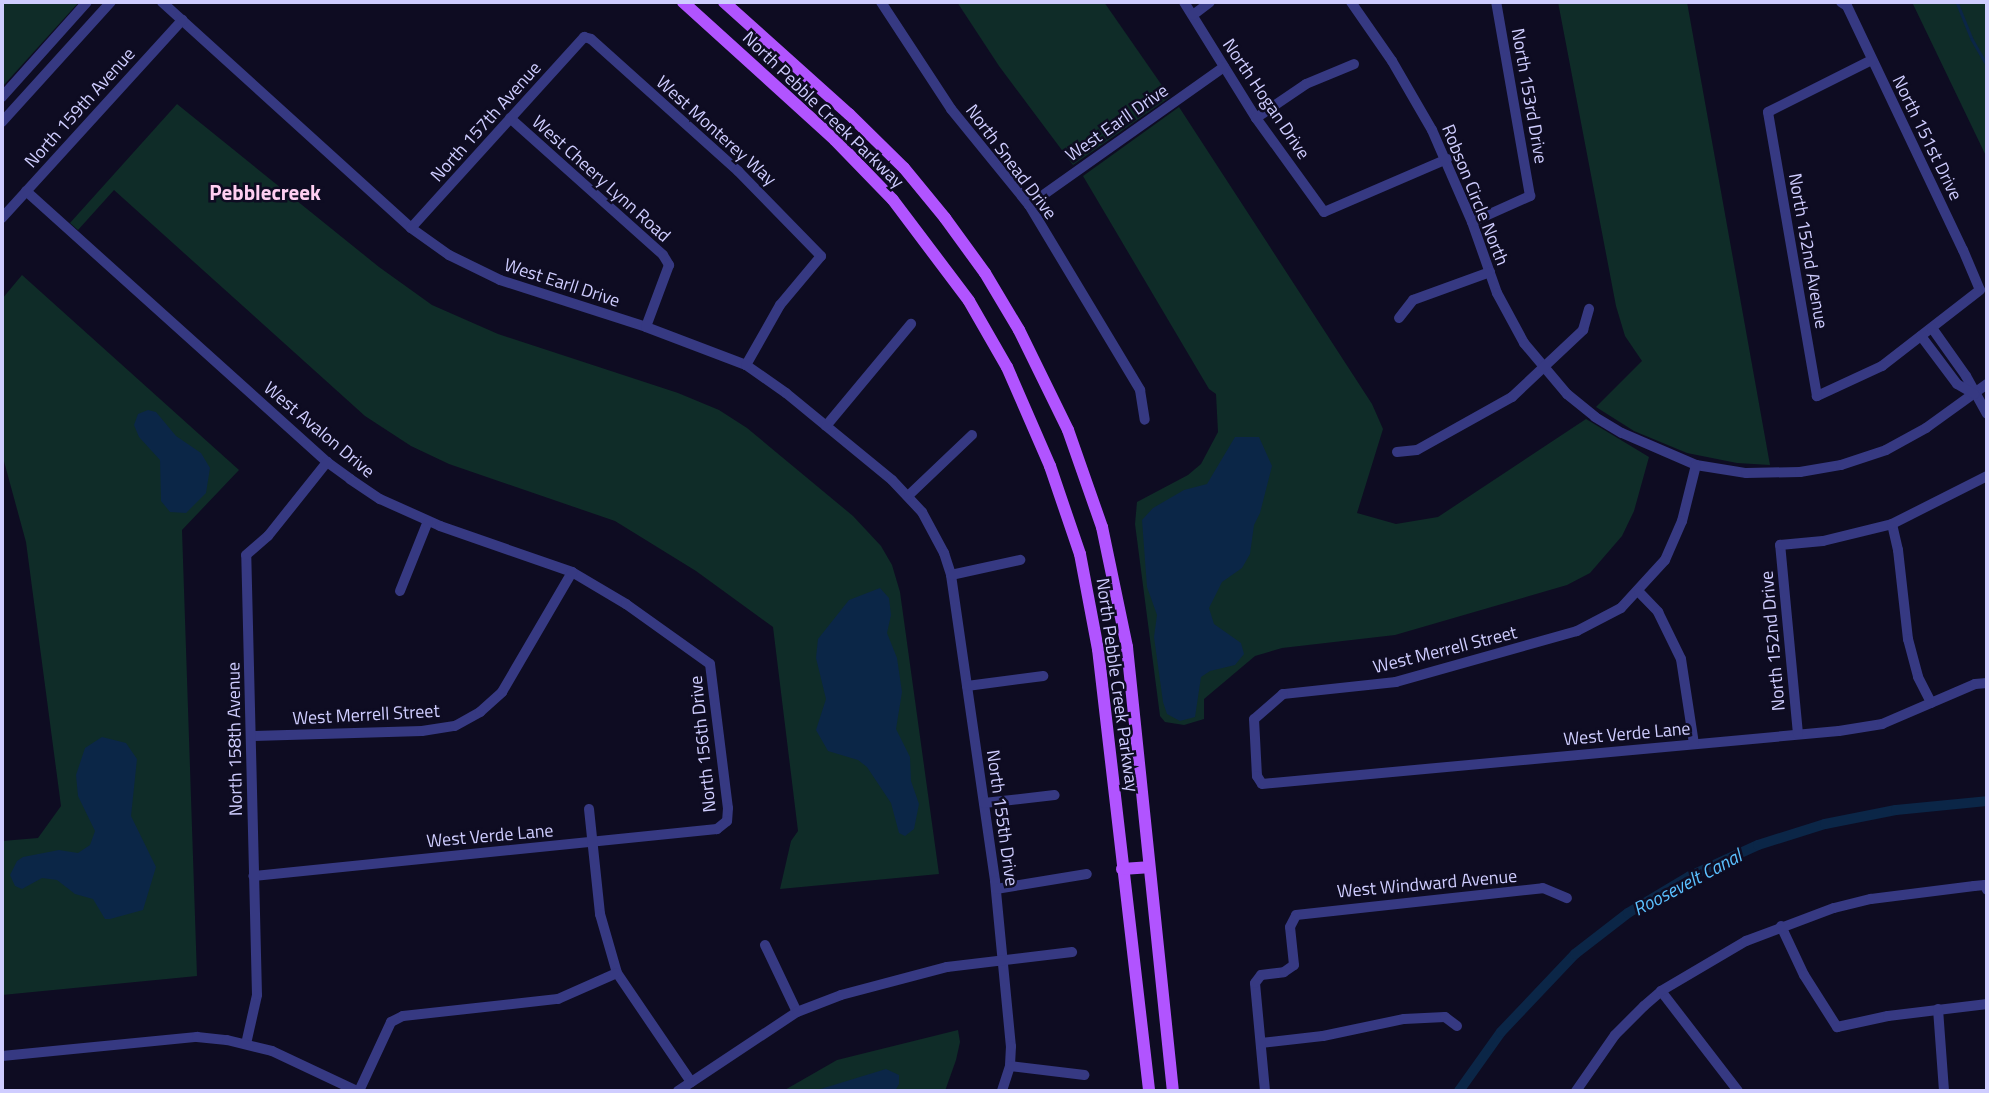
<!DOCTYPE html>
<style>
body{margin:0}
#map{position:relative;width:1989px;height:1093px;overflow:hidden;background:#0e0c22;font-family:"Titillium Web",sans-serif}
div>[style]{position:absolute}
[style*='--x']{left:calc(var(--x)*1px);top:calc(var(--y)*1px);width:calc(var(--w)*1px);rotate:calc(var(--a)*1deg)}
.green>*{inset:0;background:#0f2c28}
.water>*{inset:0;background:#0b2647}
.stream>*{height:2.5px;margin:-1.25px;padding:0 1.25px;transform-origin:1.25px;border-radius:1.25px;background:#0b2647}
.canal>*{height:10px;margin:-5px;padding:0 5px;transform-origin:5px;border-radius:5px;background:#0b2647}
.minor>*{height:10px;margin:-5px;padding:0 5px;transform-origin:5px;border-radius:5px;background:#363982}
.major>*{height:12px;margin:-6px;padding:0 6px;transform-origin:6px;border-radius:6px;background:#b154ff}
span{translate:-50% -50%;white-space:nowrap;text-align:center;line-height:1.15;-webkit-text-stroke:5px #0e0c22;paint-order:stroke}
.street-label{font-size:18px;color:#cfcdff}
.water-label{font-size:19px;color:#5bc0ff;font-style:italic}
.quarter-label{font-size:21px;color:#ffcff1;font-weight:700}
.frame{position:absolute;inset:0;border:4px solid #cfcdff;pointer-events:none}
</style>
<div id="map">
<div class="green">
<i style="clip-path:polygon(2px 2px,79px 2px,2px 87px)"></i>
<i style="clip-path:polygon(957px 2px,1104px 2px,1170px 97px,1073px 165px,999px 66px)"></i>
<i style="clip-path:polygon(1558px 2px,1687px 2px,1770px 465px,1737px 463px,1687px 453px,1634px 431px,1596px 407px,1642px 361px,1625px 336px,1616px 306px)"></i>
<i style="clip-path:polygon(1912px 2px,1987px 2px,1987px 158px)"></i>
<i style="clip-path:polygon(177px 104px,379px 267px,432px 305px,498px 334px,678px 393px,719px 410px,747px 428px,853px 516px,881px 546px,892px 565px,900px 592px,939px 874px,780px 889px,791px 841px,798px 831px,773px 627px,696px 571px,615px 521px,449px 464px,411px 446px,365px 416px,114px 190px,78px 230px,70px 223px)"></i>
<i style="clip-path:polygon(1179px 107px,1372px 404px,1383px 429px,1357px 513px,1396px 524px,1438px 517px,1586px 419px,1649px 457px,1634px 511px,1622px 536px,1590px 573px,1567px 585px,1395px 635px,1282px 648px,1255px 656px,1204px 699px,1204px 719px,1184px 725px,1165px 722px,1160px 716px,1135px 524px,1137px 502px,1188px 475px,1201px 464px,1218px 432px,1216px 394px,1209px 389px,1083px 176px)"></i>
<i style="clip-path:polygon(22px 275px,239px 470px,182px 530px,197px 976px,2px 995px,2px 841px,38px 838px,61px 806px,26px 542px,2px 454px,2px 299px)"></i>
<i style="clip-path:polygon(958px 1030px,960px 1042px,956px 1060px,945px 1091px,783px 1091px,837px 1060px)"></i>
</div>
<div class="water">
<i style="clip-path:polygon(148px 410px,156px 412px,176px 436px,201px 453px,210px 468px,206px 493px,186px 513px,170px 512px,161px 501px,160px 460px,139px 437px,134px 425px,138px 414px)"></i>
<i style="clip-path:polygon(1235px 437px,1259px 437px,1272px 466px,1260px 513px,1254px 525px,1250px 554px,1242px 568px,1222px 582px,1209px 608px,1214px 624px,1241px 643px,1244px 654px,1235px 665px,1210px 671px,1201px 677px,1195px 717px,1180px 721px,1167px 714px,1163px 702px,1154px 637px,1157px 615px,1147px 587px,1142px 520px,1153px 508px,1184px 490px,1207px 484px)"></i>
<i style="clip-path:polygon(880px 588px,889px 598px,891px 615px,887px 633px,897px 658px,902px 692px,896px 729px,910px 757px,911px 781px,919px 804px,914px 829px,905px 836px,899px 833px,891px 803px,867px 767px,858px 760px,828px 751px,816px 730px,826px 699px,816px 658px,818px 639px,849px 600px)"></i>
<i style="clip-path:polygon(102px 737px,126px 743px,137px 759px,131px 816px,156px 867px,143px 910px,110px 919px,105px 919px,93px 899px,75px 894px,57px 880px,42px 878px,22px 889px,15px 886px,10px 875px,17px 861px,23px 857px,59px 850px,78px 853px,90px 845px,95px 831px,78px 796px,76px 775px,85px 748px)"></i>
<i style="clip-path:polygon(886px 1069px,899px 1075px,899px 1084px,895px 1091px,814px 1091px)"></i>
</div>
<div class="stream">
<i style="--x:1957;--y:2;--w:40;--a:68"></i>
<i style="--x:1972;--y:39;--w:30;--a:60"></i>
</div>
<div class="canal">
<i style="--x:1459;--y:1091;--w:72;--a:-54.6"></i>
<i style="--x:1501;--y:1032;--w:108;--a:-46.5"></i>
<i style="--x:1575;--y:954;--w:67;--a:-37.7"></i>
<i style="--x:1628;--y:913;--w:72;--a:-30.8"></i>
<i style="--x:1690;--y:876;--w:75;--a:-24.5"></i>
<i style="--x:1758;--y:845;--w:70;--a:-17.4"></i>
<i style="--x:1825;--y:824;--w:72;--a:-11.2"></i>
<i style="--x:1896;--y:810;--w:91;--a:-5.6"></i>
</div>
<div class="minor">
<i style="--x:162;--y:2;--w:336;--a:42.2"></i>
<i style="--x:411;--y:228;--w:47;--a:35.4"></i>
<i style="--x:449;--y:255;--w:57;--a:26.1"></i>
<i style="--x:500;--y:280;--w:153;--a:17.8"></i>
<i style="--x:646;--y:327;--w:107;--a:20.8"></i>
<i style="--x:746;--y:365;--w:49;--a:35"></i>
<i style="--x:786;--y:393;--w:137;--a:39.4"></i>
<i style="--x:892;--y:480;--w:44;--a:46.8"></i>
<i style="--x:922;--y:512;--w:47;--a:61.8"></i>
<i style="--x:944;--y:553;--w:23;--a:72"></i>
<i style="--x:951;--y:575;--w:309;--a:81.8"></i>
<i style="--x:995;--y:881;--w:166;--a:84.5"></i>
<i style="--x:1011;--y:1046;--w:20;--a:93"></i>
<i style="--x:1010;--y:1066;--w:26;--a:108"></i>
<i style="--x:881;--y:2;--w:128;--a:56.8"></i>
<i style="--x:951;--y:109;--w:124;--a:50.9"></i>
<i style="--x:1029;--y:205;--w:216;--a:59"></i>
<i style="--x:1140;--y:390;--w:30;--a:81"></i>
<i style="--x:1184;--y:2;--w:137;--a:58.2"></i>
<i style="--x:1256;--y:118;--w:116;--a:54.1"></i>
<i style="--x:1324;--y:212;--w:134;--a:-23.3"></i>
<i style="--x:1351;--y:2;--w:72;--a:55.2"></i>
<i style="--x:1392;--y:61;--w:80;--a:59.9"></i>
<i style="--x:1432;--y:130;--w:100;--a:66.5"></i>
<i style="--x:1472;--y:222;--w:75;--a:70.6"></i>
<i style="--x:1497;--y:293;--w:57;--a:61.6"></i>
<i style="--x:1524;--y:343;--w:67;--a:49.9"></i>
<i style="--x:1567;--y:394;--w:36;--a:39"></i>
<i style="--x:1595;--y:417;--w:31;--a:31"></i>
<i style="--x:1622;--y:433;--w:81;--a:23.4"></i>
<i style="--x:1696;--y:465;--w:51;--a:9.1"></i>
<i style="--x:1746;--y:473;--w:54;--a:-1.1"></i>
<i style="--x:1800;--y:472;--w:42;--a:-9.7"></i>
<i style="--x:1841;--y:465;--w:47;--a:-18.4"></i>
<i style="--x:1886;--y:450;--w:46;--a:-28.8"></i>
<i style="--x:1926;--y:428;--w:75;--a:-35.8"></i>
<i style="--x:1841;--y:2;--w:7;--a:34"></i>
<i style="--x:1847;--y:6;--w:270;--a:64.6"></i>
<i style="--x:1963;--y:250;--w:43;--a:67"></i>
<i style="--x:1980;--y:290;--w:124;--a:142.2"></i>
<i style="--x:1882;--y:366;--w:72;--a:155.2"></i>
<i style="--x:1817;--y:396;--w:288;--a:-99.8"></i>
<i style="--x:1768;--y:112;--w:116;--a:-26.6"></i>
<i style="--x:1193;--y:15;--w:21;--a:-37"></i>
<i style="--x:2;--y:97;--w:127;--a:-48.2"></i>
<i style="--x:510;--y:118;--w:205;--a:41.8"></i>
<i style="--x:663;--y:255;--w:12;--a:59"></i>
<i style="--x:669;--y:265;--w:66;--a:110.4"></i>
<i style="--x:1256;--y:118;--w:60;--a:-34.2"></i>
<i style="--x:1306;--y:84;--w:52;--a:-22.6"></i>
<i style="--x:2;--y:122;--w:162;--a:-47.8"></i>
<i style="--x:26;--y:191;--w:405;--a:42"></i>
<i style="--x:327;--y:462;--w:29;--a:36"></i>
<i style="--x:350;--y:479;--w:36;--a:34"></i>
<i style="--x:380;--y:499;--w:66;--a:24.2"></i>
<i style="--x:440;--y:526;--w:140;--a:19.2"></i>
<i style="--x:572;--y:572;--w:63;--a:30.7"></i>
<i style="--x:626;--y:604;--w:103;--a:35.5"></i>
<i style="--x:710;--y:664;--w:145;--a:82.9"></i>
<i style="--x:728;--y:808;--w:13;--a:94"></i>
<i style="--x:727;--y:821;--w:13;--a:141"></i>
<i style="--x:717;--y:829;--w:466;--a:174.2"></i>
<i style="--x:1029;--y:205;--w:239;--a:-35.3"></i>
<i style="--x:2;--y:218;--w:268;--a:-47.7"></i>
<i style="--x:1472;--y:222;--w:64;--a:-24.1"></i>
<i style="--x:1530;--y:196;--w:197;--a:-99.9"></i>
<i style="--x:411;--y:228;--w:258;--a:-47.8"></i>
<i style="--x:584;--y:37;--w:7;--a:16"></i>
<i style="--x:591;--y:39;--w:198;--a:41.9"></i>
<i style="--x:738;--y:171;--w:119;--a:45.7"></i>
<i style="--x:821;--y:256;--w:64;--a:129.9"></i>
<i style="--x:780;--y:305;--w:69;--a:119.5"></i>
<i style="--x:1399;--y:318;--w:23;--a:-52"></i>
<i style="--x:1413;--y:300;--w:82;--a:-20"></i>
<i style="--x:1932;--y:328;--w:59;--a:54.7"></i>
<i style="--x:1966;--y:376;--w:43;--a:61.1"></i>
<i style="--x:1921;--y:336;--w:60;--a:53.1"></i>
<i style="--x:1957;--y:384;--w:20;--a:30"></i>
<i style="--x:826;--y:426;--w:133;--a:-50.2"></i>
<i style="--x:1397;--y:452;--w:20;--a:-6"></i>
<i style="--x:1417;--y:450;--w:109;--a:-29.2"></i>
<i style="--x:1512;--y:397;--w:98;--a:-43.3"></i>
<i style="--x:1583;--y:330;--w:22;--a:-74"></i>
<i style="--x:1696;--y:465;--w:58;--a:104"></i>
<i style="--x:1682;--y:521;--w:43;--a:113.6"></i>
<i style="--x:1665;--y:560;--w:65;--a:132.5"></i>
<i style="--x:1621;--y:608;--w:50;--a:152.4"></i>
<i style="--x:1577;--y:631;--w:188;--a:164.3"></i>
<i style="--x:1396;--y:682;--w:114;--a:173.9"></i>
<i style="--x:1283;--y:694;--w:38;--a:139"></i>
<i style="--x:1254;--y:719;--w:57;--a:87"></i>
<i style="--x:1257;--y:776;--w:9;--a:58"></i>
<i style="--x:1262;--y:784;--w:579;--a:-5.25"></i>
<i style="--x:1839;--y:731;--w:44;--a:-9.2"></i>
<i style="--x:1882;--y:724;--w:101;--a:-23.3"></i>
<i style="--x:1975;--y:684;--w:12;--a:-5"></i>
<i style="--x:909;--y:495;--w:87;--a:-43.6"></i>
<i style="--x:1892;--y:524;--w:27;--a:77"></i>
<i style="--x:1898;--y:550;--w:90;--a:83.6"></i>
<i style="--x:1908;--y:639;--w:39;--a:75"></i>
<i style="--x:1918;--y:677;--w:29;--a:63"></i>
<i style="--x:951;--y:575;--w:71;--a:-12.3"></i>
<i style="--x:400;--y:591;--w:75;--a:-68.2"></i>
<i style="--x:1639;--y:592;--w:28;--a:46"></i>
<i style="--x:1658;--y:612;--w:52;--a:63.9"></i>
<i style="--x:1681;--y:659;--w:86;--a:81.3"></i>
<i style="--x:967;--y:686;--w:77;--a:-7.5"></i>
<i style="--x:1798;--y:734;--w:190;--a:-95.4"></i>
<i style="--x:1780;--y:545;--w:43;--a:-5.3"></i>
<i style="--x:1823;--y:541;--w:71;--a:-13.8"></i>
<i style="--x:1892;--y:524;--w:106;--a:-26.8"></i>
<i style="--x:251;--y:736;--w:171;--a:-1.7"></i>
<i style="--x:422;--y:731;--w:33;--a:-9"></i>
<i style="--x:455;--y:726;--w:29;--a:-29"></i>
<i style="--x:480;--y:712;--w:30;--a:-42"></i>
<i style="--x:502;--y:692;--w:139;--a:-59.7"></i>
<i style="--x:984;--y:803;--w:71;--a:-6.4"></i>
<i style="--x:589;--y:809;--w:106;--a:84"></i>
<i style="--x:600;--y:914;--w:61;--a:73.9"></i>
<i style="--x:617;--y:973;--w:132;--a:55.8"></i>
<i style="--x:996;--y:889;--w:92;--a:-9.4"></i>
<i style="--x:1781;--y:926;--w:54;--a:64.9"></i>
<i style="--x:1804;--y:975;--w:62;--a:57.6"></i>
<i style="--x:1837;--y:1027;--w:52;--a:-12.2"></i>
<i style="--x:1888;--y:1016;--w:100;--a:-6.9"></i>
<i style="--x:765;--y:945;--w:74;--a:64.5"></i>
<i style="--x:1661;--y:991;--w:126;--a:52.4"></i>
<i style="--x:1938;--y:1009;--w:82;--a:85.8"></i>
<i style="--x:1261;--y:1043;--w:62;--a:-6.4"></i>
<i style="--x:1323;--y:1036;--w:83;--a:-11.9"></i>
<i style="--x:1404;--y:1019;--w:41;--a:-2.8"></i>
<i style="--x:1445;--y:1017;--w:15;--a:37"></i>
<i style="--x:246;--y:1044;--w:50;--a:-77.3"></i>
<i style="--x:257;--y:995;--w:440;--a:-91.4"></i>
<i style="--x:246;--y:555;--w:29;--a:-41"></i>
<i style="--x:268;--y:536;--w:95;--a:-51.4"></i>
<i style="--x:2;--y:1056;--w:196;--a:-5.6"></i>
<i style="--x:197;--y:1037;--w:30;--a:6"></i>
<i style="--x:227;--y:1040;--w:46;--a:13.7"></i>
<i style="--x:272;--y:1051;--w:94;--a:25.2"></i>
<i style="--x:1010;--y:1066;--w:75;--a:6.9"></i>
<i style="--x:359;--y:1091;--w:76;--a:-65.1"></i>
<i style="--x:391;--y:1022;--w:13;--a:-27"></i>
<i style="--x:403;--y:1016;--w:156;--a:-6.3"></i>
<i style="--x:558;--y:999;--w:64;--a:-23.8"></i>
<i style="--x:678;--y:1091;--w:143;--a:-33.6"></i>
<i style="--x:797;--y:1012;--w:47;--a:-21.1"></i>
<i style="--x:841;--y:995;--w:110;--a:-14.8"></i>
<i style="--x:947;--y:967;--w:126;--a:-6.8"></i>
<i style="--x:1265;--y:1091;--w:108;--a:-95.3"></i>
<i style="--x:1255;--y:983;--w:10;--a:-53"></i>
<i style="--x:1261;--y:975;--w:23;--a:-7"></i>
<i style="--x:1284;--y:972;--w:12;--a:-35"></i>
<i style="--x:1294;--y:965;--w:38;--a:-96"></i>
<i style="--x:1290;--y:927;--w:13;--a:-63"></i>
<i style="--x:1296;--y:915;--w:248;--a:-6.2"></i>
<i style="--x:1543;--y:888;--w:26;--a:23"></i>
<i style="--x:1576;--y:1091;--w:68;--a:-55.1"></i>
<i style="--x:1615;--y:1035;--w:41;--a:-45"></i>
<i style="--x:1644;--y:1006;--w:23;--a:-41"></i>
<i style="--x:1661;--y:991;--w:99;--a:-30.5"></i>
<i style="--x:1746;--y:941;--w:94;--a:-20.6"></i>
<i style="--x:1834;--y:908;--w:38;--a:-14"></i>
<i style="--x:1871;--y:899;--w:104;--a:-7.2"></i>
<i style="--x:1974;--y:886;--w:11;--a:-5"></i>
<i style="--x:1985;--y:885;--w:5;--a:68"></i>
</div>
<div class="major">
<i style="--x:683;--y:2;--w:205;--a:42.2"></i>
<i style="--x:835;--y:140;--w:83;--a:46"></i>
<i style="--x:893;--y:200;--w:126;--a:53"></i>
<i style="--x:969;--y:301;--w:76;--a:60.1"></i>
<i style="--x:1007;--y:367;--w:108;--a:66.5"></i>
<i style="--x:1050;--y:466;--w:93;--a:71.2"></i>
<i style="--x:1080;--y:554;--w:97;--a:79.3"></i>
<i style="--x:1098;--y:649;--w:445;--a:83.4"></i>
<i style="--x:724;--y:2;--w:168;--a:41.9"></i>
<i style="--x:849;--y:114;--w:77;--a:44.5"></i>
<i style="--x:904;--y:168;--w:65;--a:50.6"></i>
<i style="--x:945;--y:218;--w:68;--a:54"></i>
<i style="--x:985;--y:273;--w:66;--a:59.2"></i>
<i style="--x:1019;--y:330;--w:111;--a:63.9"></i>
<i style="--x:1068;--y:430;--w:103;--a:70.7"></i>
<i style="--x:1102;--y:527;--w:123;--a:78.2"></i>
<i style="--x:1127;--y:647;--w:446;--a:84.1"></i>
<i style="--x:1122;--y:869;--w:26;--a:-4"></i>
</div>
<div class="street-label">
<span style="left:1529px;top:96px;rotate:80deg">North 153rd Drive</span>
<span style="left:1266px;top:99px;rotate:56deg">North Hogan Drive</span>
<span style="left:80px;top:108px;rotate:-48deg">North 159th Avenue</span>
<span style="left:823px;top:110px;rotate:44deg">North Pebble Creek Parkway</span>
<span style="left:486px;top:122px;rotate:-48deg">North 157th Avenue</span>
<span style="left:1117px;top:123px;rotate:-35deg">West Earll Drive</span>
<span style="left:716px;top:131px;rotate:42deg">West Monterey Way</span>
<span style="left:1927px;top:138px;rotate:64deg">North 151st Drive</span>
<span style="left:1011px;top:162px;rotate:53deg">North Snead Drive</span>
<span style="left:601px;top:179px;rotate:42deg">West Cheery Lynn Road</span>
<span style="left:1475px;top:195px;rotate:68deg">Robson Circle North</span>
<span style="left:1808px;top:251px;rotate:80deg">North 152nd Avenue</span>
<span style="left:562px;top:283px;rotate:18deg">West Earll Drive</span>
<span style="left:319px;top:430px;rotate:40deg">West Avalon Drive</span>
<span style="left:1773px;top:641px;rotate:-95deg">North 152nd Drive</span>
<span style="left:1445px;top:650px;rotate:-14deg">West Merrell Street</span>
<span style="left:1117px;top:685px;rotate:82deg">North Pebble Creek Parkway</span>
<span style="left:366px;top:715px;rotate:-3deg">West Merrell Street</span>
<span style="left:1627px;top:734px;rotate:-5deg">West Verde Lane</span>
<span style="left:235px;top:739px;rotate:-91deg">North 158th Avenue</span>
<span style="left:703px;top:744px;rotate:-96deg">North 156th Drive</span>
<span style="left:1002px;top:818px;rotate:82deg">North 155th Drive</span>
<span style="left:490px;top:836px;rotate:-5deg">West Verde Lane</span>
<span style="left:1427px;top:884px;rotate:-5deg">West Windward Avenue</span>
</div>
<div class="water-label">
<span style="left:1687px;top:882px;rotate:-28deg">Roosevelt Canal</span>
</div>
<div class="quarter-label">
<span style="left:265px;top:192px">Pebblecreek</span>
</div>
<div class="frame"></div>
</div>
